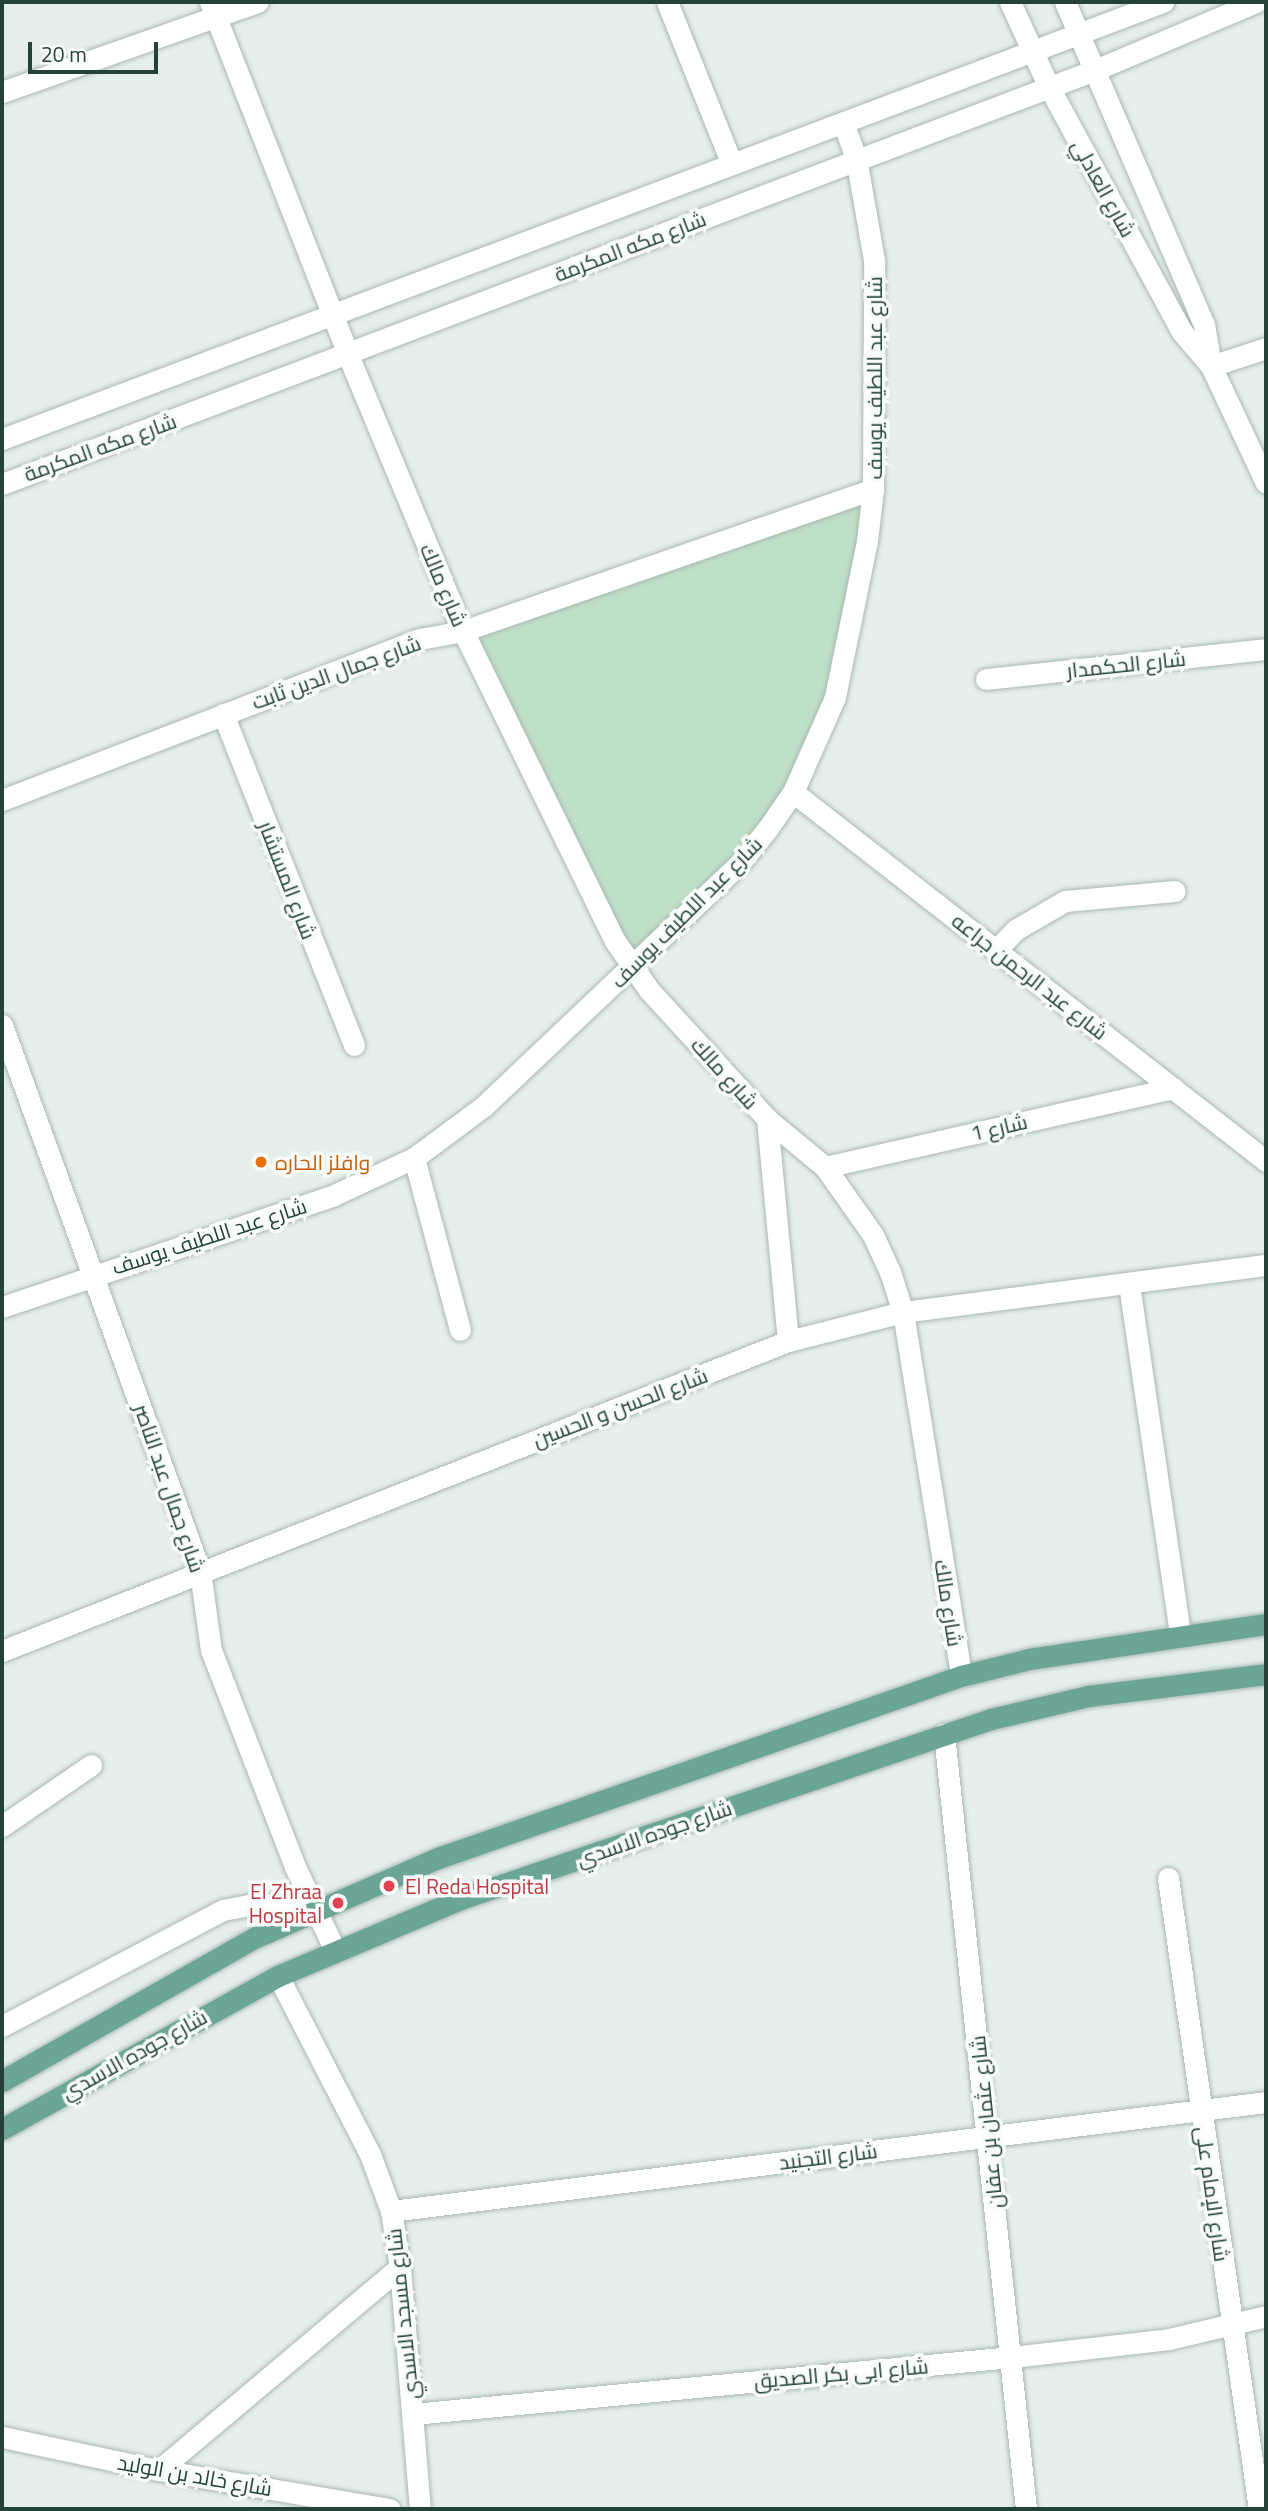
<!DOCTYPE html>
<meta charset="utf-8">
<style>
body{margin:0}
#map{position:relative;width:1268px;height:2511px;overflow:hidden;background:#e6efeb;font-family:"Titillium Web",Cairo,sans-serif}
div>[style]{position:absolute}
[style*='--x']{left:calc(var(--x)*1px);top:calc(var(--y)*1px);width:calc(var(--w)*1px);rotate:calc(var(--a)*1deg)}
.green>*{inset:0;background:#bfe0c8}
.roads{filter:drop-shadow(0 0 2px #a8b8b2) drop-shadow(0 0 2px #a8b8b2)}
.minor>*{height:21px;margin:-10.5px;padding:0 10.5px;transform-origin:10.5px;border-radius:10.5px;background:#fff}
.major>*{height:21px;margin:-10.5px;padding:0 10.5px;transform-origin:10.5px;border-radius:10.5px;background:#6aa596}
.dots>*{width:19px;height:19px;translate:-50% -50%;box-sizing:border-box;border:4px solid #f7fbf9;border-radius:50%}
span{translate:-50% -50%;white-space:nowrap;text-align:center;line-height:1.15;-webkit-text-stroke:7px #f7fbf9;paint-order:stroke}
.street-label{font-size:21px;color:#24423a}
.food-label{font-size:21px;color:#c56008}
.left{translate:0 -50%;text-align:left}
.health-label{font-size:21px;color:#be3a42}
.right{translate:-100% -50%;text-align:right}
.frame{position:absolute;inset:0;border:4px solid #24423a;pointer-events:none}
.scale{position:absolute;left:28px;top:42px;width:130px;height:32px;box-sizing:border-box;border:4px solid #24423a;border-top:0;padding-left:9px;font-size:21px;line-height:24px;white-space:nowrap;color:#24423a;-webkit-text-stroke:5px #f7fbf9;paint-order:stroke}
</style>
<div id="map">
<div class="green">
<i style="clip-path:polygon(870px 494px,828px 696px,793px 783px,738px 861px,633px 964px,465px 632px)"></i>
</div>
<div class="roads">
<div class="minor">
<i style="--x:210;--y:2;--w:379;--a:68.6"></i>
<i style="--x:348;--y:355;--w:299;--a:67.4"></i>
<i style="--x:463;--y:631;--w:345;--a:63.9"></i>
<i style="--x:615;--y:941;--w:60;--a:55.2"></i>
<i style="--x:649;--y:990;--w:175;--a:47.5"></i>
<i style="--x:767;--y:1119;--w:75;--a:39.6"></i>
<i style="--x:825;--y:1167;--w:83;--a:54.8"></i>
<i style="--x:873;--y:1235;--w:41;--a:65.3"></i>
<i style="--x:890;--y:1272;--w:42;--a:72"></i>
<i style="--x:903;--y:1312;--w:369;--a:80.9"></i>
<i style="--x:667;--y:2;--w:172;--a:68.2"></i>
<i style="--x:1010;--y:2;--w:94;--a:65.4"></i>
<i style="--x:1049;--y:87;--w:279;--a:61.5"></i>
<i style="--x:1182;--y:332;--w:45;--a:49.5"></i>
<i style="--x:1065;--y:2;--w:351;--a:66.7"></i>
<i style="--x:1204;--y:324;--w:43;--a:80.5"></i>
<i style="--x:1211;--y:366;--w:129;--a:64.8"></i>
<i style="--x:2;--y:92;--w:271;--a:-19.4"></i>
<i style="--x:1211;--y:366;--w:58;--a:-18.1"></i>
<i style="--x:2;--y:439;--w:1241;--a:-20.63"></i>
<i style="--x:2;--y:484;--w:1169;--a:-20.75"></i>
<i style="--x:1095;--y:70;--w:175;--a:-22.9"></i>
<i style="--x:986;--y:679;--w:282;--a:-6.1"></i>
<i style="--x:223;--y:714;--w:356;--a:68.4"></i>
<i style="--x:793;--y:792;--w:600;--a:37.96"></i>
<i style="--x:2;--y:800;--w:448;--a:-21.1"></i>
<i style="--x:420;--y:639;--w:44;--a:-10.5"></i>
<i style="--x:463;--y:631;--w:434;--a:-19.1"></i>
<i style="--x:996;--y:950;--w:28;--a:-46"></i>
<i style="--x:1015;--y:930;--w:58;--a:-30.1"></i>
<i style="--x:1065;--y:901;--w:110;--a:-5.2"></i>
<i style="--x:2;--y:1025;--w:581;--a:70.07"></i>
<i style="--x:200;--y:1571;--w:80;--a:82.1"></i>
<i style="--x:211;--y:1650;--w:233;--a:68.8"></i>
<i style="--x:295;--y:1867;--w:92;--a:64.3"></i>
<i style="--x:767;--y:1119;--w:223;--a:84.6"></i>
<i style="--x:414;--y:1158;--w:178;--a:75"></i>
<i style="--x:825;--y:1167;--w:357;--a:-12.8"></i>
<i style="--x:1129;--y:1284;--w:355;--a:81.7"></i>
<i style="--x:2;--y:1307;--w:350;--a:-18.6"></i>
<i style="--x:334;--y:1195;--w:88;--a:-24.8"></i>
<i style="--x:414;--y:1158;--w:87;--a:-36.6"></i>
<i style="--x:484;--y:1106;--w:353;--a:-43.5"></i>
<i style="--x:740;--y:863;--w:45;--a:-51.3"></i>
<i style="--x:768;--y:828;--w:44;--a:-55.2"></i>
<i style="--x:793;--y:792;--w:104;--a:-66.1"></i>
<i style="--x:835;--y:697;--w:159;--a:-78.4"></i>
<i style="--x:867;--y:541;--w:52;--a:-83.4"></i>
<i style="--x:873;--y:489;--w:229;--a:-89.7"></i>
<i style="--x:874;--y:260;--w:104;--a:-100"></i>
<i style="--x:856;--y:158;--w:38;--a:-110"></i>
<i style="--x:2;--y:1651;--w:845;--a:-21.52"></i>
<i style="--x:788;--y:1341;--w:119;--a:-14.2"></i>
<i style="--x:903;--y:1312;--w:366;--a:-7.4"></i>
<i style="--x:944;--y:1734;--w:779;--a:83.96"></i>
<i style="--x:2;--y:1826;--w:108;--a:-34.4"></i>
<i style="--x:1168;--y:1878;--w:638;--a:81.79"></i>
<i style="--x:278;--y:1976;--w:200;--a:62.7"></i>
<i style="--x:370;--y:2154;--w:61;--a:69.8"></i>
<i style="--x:391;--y:2211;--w:57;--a:80.9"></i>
<i style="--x:400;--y:2267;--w:243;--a:85.3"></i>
<i style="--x:2;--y:2026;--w:250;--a:-27.7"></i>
<i style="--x:223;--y:1910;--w:31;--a:-11"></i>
<i style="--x:253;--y:1904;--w:60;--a:3.8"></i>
<i style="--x:391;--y:2211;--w:882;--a:-7.1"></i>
<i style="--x:413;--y:2414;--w:602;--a:-5.44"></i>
<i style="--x:1012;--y:2357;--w:158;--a:-6.5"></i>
<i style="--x:1169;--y:2339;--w:100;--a:-13.3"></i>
<i style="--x:2;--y:2437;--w:160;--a:11.9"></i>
<i style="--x:159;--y:2470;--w:234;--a:9.6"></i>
<i style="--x:159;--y:2470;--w:315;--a:-40.1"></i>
</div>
<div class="major">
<i style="--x:2;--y:2081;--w:292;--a:-29.6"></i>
<i style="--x:256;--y:1937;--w:198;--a:-23.5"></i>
<i style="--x:438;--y:1858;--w:554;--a:-19.19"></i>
<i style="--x:961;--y:1676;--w:70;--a:-14"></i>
<i style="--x:1029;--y:1659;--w:240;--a:-8.4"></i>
<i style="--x:2;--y:2129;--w:316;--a:-29"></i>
<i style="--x:278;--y:1976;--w:198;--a:-22.9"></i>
<i style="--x:460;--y:1899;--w:561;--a:-18.73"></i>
<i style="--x:991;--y:1719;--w:100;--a:-13.3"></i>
<i style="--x:1088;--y:1696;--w:179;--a:-7"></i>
</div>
</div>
<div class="dots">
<i style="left:261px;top:1162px;background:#e8710a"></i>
<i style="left:389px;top:1886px;background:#e0444e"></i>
<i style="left:338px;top:1903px;background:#e0444e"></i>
</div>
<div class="street-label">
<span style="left:1104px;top:188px;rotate:61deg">شارع العادلي</span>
<span style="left:630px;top:246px;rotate:-21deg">شارع مكه المكرمة</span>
<span style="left:874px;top:378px;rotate:-90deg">شارع عبد اللطيف يوسف</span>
<span style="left:100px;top:447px;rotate:-20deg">شارع مكه المكرمة</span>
<span style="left:444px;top:585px;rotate:67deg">شارع مالك</span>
<span style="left:1126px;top:664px;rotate:-6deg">شارع الحكمدار</span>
<span style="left:336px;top:672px;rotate:-20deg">شارع جمال الدين ثابت</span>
<span style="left:288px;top:880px;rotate:69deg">شارع المستشار</span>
<span style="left:686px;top:912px;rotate:-45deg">شارع عبد اللطيف يوسف</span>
<span style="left:1030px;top:976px;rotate:38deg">شارع عبد الرحمن جراعه</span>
<span style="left:725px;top:1073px;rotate:48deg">شارع مالك</span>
<span style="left:999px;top:1127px;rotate:-13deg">شارع 1</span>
<span style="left:209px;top:1236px;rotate:-18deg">شارع عبد اللطيف يوسف</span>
<span style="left:620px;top:1407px;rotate:-21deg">شارع الحسن و الحسين</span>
<span style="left:170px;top:1488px;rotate:71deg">شارع جمال عبد الناصر</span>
<span style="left:949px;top:1603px;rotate:81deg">شارع مالك</span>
<span style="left:654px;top:1833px;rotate:-19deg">شارع جوده الاسدي</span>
<span style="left:134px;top:2054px;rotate:-29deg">شارع جوده الاسدي</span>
<span style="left:986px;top:2122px;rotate:-96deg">شارع عثمان بن عفان</span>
<span style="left:828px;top:2156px;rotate:-7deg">شارع التجنيد</span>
<span style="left:1213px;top:2194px;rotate:82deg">شارع الإمام على</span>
<span style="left:402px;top:2314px;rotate:-96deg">شارع مسجد الاسدي</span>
<span style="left:841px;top:2373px;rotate:-5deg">شارع ابى بكر الصديق</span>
<span style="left:195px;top:2475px;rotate:10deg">شارع خالد بن الوليد</span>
</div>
<div class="food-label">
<span class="left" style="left:275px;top:1162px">وافلز الحاره</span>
</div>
<div class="health-label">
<span class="left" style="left:405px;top:1886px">El Reda Hospital</span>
<span class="right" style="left:322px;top:1903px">El Zhraa<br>Hospital</span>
</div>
<div class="frame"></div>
<div class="scale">20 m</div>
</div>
